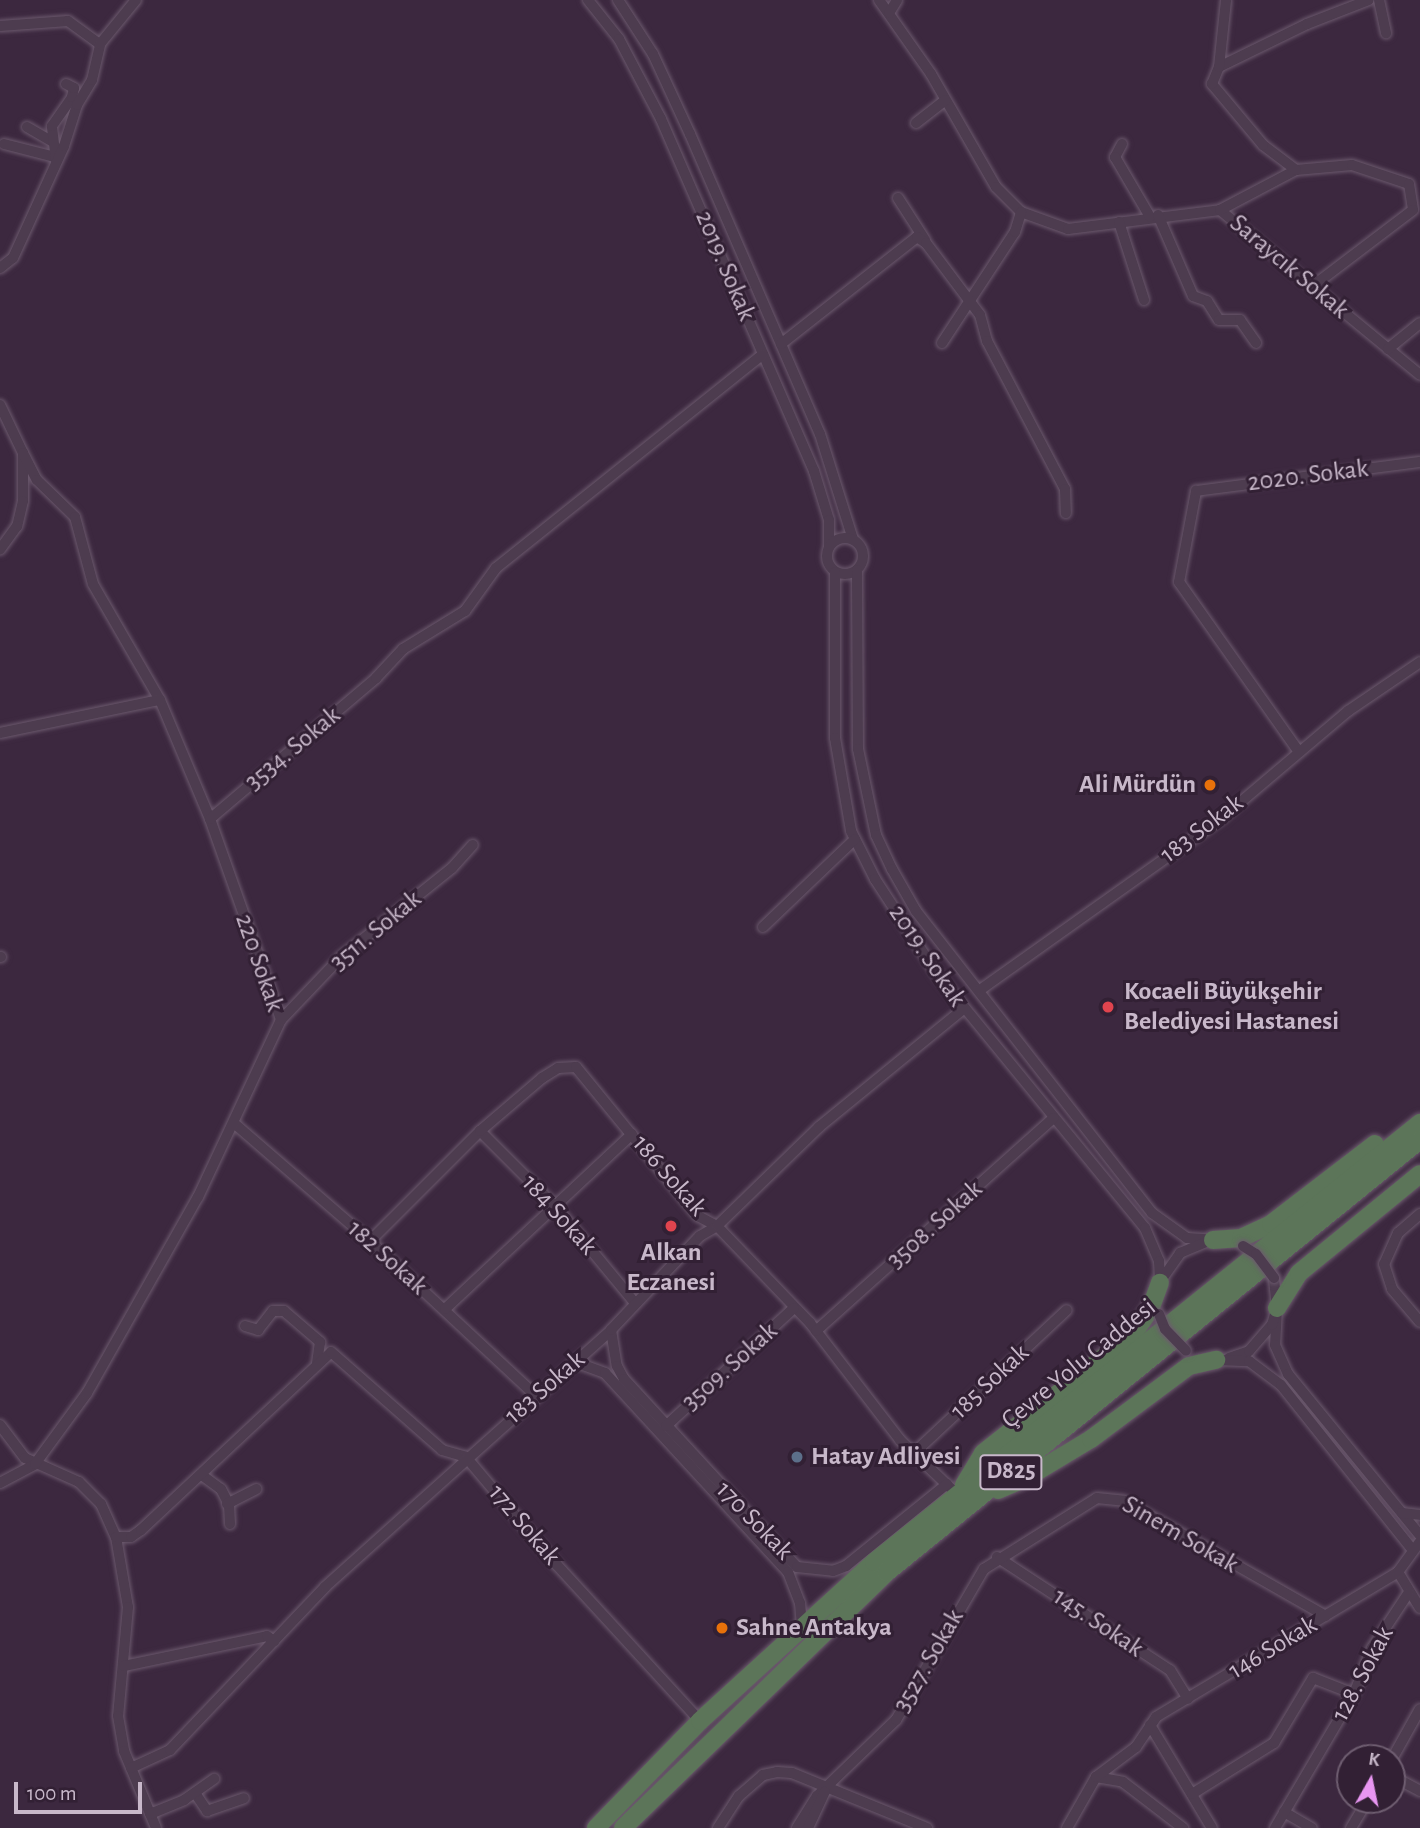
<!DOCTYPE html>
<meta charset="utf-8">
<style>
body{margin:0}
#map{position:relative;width:1420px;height:1828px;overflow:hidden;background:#3c283f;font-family:"Alegreya Sans",sans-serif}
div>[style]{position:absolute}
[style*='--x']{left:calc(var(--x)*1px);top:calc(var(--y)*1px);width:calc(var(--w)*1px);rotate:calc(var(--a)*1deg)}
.roads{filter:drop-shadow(0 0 2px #6b596d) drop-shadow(0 0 2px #6b596d)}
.minor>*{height:10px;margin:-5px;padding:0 5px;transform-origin:5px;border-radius:5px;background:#4d3c4f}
.minor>.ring{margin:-5px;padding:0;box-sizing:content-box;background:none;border:10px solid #4d3c4f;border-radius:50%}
.highway>*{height:18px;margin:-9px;padding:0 9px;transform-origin:9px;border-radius:9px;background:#5c7559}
.bridges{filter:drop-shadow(0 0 2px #6b596d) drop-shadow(0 0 2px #6b596d)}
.minor-bridge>*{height:10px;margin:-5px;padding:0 5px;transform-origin:5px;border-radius:5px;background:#4d3c4f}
.dots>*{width:19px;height:19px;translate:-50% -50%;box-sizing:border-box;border:4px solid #322034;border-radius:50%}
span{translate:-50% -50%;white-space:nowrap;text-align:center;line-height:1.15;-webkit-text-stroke:6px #322034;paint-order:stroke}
.shield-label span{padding:2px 5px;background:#322034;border:2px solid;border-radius:5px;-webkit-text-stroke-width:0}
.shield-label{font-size:24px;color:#c8b8ca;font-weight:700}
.street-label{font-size:26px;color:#c8b8ca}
.poi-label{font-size:26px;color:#c8b8ca;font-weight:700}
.right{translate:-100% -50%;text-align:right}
.left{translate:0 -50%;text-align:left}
.north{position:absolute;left:1336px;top:1744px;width:70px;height:70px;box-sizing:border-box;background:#322034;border:2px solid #6e5d70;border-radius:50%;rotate:9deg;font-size:19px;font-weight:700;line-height:28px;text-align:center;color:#c8b8ca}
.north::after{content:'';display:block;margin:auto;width:24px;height:32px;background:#e896f1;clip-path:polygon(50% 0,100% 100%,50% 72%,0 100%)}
.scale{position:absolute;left:14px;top:1782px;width:128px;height:32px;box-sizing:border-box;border:4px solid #c8b8ca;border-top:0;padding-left:9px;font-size:21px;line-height:24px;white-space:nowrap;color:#c8b8ca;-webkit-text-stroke:5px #322034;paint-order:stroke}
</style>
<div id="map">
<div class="roads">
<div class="minor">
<i style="--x:588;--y:0;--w:50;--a:51.5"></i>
<i style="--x:619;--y:39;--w:90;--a:62.3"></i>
<i style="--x:661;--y:119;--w:384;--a:66.5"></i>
<i style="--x:814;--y:471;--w:51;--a:73"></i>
<i style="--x:829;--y:520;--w:27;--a:90"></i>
<i style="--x:618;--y:0;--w:64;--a:57.1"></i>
<i style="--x:653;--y:54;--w:88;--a:65.2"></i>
<i style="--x:690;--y:134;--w:327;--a:66.6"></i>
<i style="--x:820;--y:434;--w:110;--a:72.6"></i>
<i style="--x:879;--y:0;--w:90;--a:54.9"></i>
<i style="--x:931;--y:74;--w:130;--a:60.1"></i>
<i style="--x:996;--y:187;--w:35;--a:45"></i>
<i style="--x:1021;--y:212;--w:50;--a:19.9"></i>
<i style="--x:1068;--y:229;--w:153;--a:-7.1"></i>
<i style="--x:1220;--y:210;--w:259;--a:39.5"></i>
<i style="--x:1379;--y:0;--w:34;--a:78"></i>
<i style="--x:889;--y:13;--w:15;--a:-58"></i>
<i style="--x:0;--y:26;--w:68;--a:-4.2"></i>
<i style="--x:68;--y:21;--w:39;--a:36"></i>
<i style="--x:1219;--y:67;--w:98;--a:-26"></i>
<i style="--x:1307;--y:24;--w:66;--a:-21.2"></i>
<i style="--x:916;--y:123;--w:37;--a:-38"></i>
<i style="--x:27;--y:127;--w:28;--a:30"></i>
<i style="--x:4;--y:144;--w:53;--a:14.3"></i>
<i style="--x:1122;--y:144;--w:15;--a:118"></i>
<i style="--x:1115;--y:157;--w:69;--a:59.7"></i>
<i style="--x:56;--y:160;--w:34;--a:-97"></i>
<i style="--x:52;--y:126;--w:35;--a:-55"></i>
<i style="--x:72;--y:97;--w:9;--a:-77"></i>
<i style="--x:74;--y:88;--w:9;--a:-153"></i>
<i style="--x:1296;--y:170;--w:56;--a:-5.1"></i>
<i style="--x:1352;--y:165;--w:60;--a:18.4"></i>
<i style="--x:1409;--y:184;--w:26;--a:81"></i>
<i style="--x:1413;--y:210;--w:126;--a:142.8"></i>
<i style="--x:898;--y:198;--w:50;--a:57.3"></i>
<i style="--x:1220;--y:210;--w:86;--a:-27.8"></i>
<i style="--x:1296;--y:170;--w:41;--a:-142.9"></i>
<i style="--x:1263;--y:145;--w:80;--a:-129.9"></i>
<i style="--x:1212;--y:84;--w:18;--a:-68"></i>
<i style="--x:1219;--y:67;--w:67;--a:-84"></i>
<i style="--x:1158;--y:215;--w:88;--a:66.6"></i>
<i style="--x:1193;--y:296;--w:15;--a:20"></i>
<i style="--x:1207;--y:301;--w:22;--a:58"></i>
<i style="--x:1219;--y:320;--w:21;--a:0"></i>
<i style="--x:1240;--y:320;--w:28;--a:55"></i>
<i style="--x:1119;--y:222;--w:82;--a:72.2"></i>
<i style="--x:0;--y:268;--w:16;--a:-38"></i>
<i style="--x:13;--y:258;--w:123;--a:-65.5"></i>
<i style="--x:64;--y:146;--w:43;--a:-72.4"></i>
<i style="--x:77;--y:105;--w:29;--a:-59"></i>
<i style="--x:92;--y:80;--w:37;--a:-77"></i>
<i style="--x:100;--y:44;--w:57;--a:-50.7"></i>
<i style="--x:942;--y:343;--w:133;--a:-56.7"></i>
<i style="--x:1015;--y:232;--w:21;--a:-73"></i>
<i style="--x:781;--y:344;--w:173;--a:-38.2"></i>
<i style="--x:917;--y:237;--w:11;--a:34"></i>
<i style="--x:926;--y:243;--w:90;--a:53.1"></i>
<i style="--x:980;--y:315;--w:27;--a:75"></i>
<i style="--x:987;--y:341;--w:167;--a:62.2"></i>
<i style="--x:1065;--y:489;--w:24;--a:88"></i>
<i style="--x:1388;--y:349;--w:41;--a:-39.1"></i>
<i style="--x:0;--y:405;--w:53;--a:64.4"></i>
<i style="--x:23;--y:453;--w:48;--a:90"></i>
<i style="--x:23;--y:501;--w:26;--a:103"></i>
<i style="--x:17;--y:526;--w:29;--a:126"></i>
<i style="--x:23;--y:453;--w:30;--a:63"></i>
<i style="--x:37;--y:480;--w:53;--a:44.2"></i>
<i style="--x:75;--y:517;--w:69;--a:75"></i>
<i style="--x:93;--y:584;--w:134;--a:60"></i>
<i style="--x:160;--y:700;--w:129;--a:67.2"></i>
<i style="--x:210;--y:819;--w:213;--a:70.5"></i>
<i class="ring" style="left:827px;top:538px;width:26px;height:26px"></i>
<i style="--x:857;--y:570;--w:179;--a:89.7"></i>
<i style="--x:858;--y:749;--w:88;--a:78.2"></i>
<i style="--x:876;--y:835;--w:38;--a:65"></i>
<i style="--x:892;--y:869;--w:48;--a:60.3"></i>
<i style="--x:916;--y:911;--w:383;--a:52"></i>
<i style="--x:1152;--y:1213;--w:43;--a:35.5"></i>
<i style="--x:1187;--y:1238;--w:26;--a:4"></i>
<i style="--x:835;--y:572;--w:166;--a:90"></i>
<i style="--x:835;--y:738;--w:94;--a:80.2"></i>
<i style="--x:851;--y:831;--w:54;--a:63.4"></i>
<i style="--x:875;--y:879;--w:113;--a:56.9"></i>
<i style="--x:937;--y:974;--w:328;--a:50.7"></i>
<i style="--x:1145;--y:1228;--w:36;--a:67"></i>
<i style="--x:1159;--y:1261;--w:22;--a:87"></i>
<i style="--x:0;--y:733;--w:163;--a:-11.7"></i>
<i style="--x:1299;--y:752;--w:208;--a:-125.2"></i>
<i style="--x:1179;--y:582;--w:93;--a:-79.4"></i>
<i style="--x:1196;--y:491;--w:226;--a:-7.4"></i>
<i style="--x:210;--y:819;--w:218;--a:-40.3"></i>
<i style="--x:376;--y:678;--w:40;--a:-47"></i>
<i style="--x:403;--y:649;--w:73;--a:-31.5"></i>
<i style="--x:465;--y:611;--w:53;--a:-54.2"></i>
<i style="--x:496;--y:568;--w:342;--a:-38.7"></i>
<i style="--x:763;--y:927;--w:127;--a:-43.7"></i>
<i style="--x:0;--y:957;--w:1;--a:0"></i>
<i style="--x:980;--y:990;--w:298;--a:-35.4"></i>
<i style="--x:1223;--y:817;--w:164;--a:-40.3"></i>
<i style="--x:1348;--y:711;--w:87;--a:-34.2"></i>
<i style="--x:235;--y:1124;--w:179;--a:40.9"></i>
<i style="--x:370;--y:1241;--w:227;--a:43"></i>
<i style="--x:480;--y:1131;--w:106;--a:45"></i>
<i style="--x:555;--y:1206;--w:124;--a:50.5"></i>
<i style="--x:1420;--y:1214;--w:29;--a:139"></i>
<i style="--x:1398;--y:1233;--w:34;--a:114"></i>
<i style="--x:1384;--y:1264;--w:26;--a:72"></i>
<i style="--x:1392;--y:1289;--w:43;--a:49.7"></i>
<i style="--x:370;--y:1241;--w:156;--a:-45"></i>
<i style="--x:480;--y:1131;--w:82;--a:-40.5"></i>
<i style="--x:542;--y:1078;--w:19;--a:-32"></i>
<i style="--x:558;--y:1068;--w:18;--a:-3"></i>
<i style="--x:576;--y:1067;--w:193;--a:50.7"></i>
<i style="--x:698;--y:1216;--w:21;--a:28"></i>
<i style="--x:717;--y:1226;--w:134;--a:46.2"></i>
<i style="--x:810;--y:1323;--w:148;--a:52.4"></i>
<i style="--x:900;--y:1440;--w:80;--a:43.5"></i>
<i style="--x:1162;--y:1279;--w:32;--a:-55"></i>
<i style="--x:1180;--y:1253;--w:28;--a:-23"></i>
<i style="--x:1277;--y:1308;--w:37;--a:93"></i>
<i style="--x:1275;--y:1345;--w:32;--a:66"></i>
<i style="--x:1288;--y:1374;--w:208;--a:50.7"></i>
<i style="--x:445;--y:1309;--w:256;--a:-43.1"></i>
<i style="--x:245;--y:1326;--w:14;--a:17"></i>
<i style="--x:258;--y:1330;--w:24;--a:-52"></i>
<i style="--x:273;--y:1311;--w:11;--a:0"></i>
<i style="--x:284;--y:1311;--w:48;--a:40.7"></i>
<i style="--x:320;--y:1342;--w:21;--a:98"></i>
<i style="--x:611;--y:1330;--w:36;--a:81"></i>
<i style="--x:617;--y:1366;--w:15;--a:62"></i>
<i style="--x:624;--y:1379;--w:255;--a:47.4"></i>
<i style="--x:797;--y:1567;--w:36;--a:6"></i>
<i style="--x:833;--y:1571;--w:14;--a:-21"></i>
<i style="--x:846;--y:1566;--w:130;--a:-39.1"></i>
<i style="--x:816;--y:1331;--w:319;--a:-41.9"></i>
<i style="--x:1229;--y:1358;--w:21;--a:-19"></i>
<i style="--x:1249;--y:1351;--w:35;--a:-49"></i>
<i style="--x:1272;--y:1325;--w:18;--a:-74"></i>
<i style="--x:1277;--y:1308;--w:30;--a:-96"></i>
<i style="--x:1216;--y:1360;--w:33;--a:2"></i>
<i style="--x:1249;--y:1361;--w:40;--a:37"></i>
<i style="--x:1281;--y:1385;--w:210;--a:51.4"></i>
<i style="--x:575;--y:1362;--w:32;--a:20"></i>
<i style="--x:605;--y:1373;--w:270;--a:47.4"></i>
<i style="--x:788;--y:1572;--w:33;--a:69"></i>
<i style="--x:800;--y:1603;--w:25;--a:85"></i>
<i style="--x:0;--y:1425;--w:41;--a:52.9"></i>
<i style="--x:25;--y:1458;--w:59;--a:24"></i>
<i style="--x:79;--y:1482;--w:31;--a:45"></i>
<i style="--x:101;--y:1504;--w:36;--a:66"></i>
<i style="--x:116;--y:1537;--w:71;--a:80.3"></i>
<i style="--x:128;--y:1607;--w:109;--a:95.2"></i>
<i style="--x:118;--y:1716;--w:36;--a:80"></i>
<i style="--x:124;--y:1751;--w:83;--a:67.4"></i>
<i style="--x:666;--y:1426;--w:174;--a:-42.7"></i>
<i style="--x:914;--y:1453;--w:209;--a:-43.1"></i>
<i style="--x:203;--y:1476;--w:22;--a:36"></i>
<i style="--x:221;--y:1489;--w:18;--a:63"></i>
<i style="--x:229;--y:1505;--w:19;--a:87"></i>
<i style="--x:0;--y:1483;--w:40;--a:-28"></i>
<i style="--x:35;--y:1464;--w:88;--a:-53.8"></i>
<i style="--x:87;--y:1393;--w:225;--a:-60.5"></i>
<i style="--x:198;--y:1197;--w:195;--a:-64.9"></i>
<i style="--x:281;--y:1020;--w:87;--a:-46.4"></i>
<i style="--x:341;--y:957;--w:142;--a:-38.7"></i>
<i style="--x:452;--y:868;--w:31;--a:-48"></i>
<i style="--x:227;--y:1504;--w:33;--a:-27"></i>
<i style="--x:1402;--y:1513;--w:18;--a:6"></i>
<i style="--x:116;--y:1537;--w:15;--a:0"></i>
<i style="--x:131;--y:1537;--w:12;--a:-35"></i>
<i style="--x:141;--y:1530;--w:260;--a:-43.1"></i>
<i style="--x:331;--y:1352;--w:148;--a:41.4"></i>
<i style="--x:442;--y:1450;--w:25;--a:16"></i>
<i style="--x:466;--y:1457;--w:141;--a:49.9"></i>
<i style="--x:557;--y:1565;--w:212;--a:47.5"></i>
<i style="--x:997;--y:1557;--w:207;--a:33.2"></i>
<i style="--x:1170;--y:1670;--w:34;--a:58"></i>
<i style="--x:1398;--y:1572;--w:42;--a:58.6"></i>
<i style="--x:124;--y:1666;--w:146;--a:-11.8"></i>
<i style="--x:267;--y:1636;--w:9;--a:36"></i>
<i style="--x:1150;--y:1725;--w:120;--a:59"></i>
<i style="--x:1392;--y:1759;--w:57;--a:-60.8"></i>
<i style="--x:131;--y:1768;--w:43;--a:-24.8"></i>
<i style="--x:170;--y:1750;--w:225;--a:-46.4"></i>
<i style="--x:325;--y:1587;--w:385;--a:-41.9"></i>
<i style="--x:611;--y:1330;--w:129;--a:-46.6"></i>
<i style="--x:700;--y:1236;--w:20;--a:-30"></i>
<i style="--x:717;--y:1226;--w:142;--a:-44.1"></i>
<i style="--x:819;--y:1127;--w:186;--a:-39.3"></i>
<i style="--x:1392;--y:1776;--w:32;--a:28"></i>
<i style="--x:1096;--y:1777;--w:27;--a:10"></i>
<i style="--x:1123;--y:1782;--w:76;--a:37.5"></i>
<i style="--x:195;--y:1793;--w:22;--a:56"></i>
<i style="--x:207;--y:1811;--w:39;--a:-19"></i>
<i style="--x:1192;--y:1794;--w:97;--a:-31.9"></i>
<i style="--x:1274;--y:1743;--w:76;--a:-59"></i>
<i style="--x:1313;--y:1678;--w:44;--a:21.3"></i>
<i style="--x:1284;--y:1812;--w:32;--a:30"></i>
<i style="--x:150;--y:1814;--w:37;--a:-22"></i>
<i style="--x:184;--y:1800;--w:37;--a:-35"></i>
<i style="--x:718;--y:1828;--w:38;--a:-57"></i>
<i style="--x:739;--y:1796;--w:32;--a:-41"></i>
<i style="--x:763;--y:1775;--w:14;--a:-12"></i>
<i style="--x:777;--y:1772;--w:15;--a:4"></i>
<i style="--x:792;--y:1773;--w:146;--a:22.2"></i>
<i style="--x:797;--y:1828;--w:38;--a:-58"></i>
<i style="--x:817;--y:1796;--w:110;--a:-43.9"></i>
<i style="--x:896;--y:1720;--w:175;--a:-59.8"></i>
<i style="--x:984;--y:1569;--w:133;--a:-32.1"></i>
<i style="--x:1097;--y:1498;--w:27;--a:6"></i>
<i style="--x:1124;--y:1501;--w:232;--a:29.7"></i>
<i style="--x:808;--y:1828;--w:40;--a:-65"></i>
<i style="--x:1067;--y:1828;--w:59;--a:-60.4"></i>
<i style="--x:1096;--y:1777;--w:50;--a:-36.9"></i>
<i style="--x:1136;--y:1747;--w:36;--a:-56"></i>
<i style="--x:1156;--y:1717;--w:282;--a:-30.9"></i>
<i style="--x:1398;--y:1572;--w:37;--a:-54"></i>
<i style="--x:1275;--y:1828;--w:156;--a:-59.5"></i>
<i style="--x:1354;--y:1694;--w:49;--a:-68.6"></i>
<i style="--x:1372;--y:1648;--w:67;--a:-56.5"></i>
<i style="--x:1351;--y:1828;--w:33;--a:-59"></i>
</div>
<div class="highway">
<i style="--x:1213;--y:1240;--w:28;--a:-4"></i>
<i style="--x:1241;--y:1238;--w:33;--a:-25"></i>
<i style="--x:1271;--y:1224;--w:131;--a:-37.6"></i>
<i style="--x:1277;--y:1308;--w:41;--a:-57.8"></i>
<i style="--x:1299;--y:1273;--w:156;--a:-39.3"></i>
<i style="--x:964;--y:1485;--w:37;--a:-59"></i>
<i style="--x:983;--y:1453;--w:191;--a:-38.4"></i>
<i style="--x:1133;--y:1334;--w:29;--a:-55"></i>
<i style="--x:1150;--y:1310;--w:29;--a:-70"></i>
<i style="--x:998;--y:1490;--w:30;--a:-23"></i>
<i style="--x:1026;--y:1478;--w:76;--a:-31"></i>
<i style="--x:1091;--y:1439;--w:122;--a:-36.7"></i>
<i style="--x:1189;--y:1366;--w:28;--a:-13"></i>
<i style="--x:596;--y:1828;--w:149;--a:-45.8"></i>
<i style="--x:700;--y:1721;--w:236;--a:-42.4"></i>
<i style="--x:874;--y:1562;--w:701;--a:-38.8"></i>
<i style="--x:623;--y:1828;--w:366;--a:-44.1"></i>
<i style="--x:886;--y:1573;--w:687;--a:-39.04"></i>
</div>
</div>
<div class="bridges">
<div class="minor-bridge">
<i style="--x:1243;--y:1246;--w:15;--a:32"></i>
<i style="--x:1256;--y:1254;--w:30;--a:53"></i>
<i style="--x:1159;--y:1314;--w:16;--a:68"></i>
<i style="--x:1165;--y:1329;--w:30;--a:46"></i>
</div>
</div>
<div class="dots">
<i style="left:1210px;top:785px;background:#e8710a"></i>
<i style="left:1108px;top:1007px;background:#e0444e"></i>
<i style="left:671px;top:1226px;background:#e0444e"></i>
<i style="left:797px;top:1457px;background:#5c6f8a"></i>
<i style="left:722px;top:1628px;background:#e8710a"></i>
</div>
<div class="shield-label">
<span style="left:1011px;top:1472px">D825</span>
</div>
<div class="street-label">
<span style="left:725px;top:266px;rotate:67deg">2019. Sokak</span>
<span style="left:1289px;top:267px;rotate:40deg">Saraycık Sokak</span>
<span style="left:1308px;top:476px;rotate:-7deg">2020. Sokak</span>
<span style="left:293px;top:749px;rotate:-40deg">3534. Sokak</span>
<span style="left:1202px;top:829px;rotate:-37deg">183 Sokak</span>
<span style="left:376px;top:931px;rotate:-40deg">3511. Sokak</span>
<span style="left:927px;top:956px;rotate:56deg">2019. Sokak</span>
<span style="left:259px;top:963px;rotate:71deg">220 Sokak</span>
<span style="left:669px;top:1176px;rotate:49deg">186 Sokak</span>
<span style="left:559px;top:1215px;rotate:48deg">184 Sokak</span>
<span style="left:935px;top:1225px;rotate:-42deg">3508. Sokak</span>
<span style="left:387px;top:1258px;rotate:42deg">182 Sokak</span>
<span style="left:1079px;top:1364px;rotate:-39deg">Çevre Yolu Caddesi</span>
<span style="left:730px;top:1367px;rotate:-42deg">3509. Sokak</span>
<span style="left:990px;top:1382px;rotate:-43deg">185 Sokak</span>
<span style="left:545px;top:1388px;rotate:-41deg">183 Sokak</span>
<span style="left:754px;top:1521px;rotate:46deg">170 Sokak</span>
<span style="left:524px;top:1525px;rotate:50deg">172 Sokak</span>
<span style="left:1180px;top:1535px;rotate:30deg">Sinem Sokak</span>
<span style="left:1098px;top:1623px;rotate:34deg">145. Sokak</span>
<span style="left:1273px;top:1648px;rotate:-31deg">146 Sokak</span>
<span style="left:929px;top:1661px;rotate:-60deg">3527. Sokak</span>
<span style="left:1363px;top:1674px;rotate:-62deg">128. Sokak</span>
</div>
<div class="poi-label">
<span class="right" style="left:1196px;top:785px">Ali Mürdün</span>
<span class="left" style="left:1124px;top:1007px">Kocaeli Büyükşehir<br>Belediyesi Hastanesi</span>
<span style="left:671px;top:1268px">Alkan<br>Eczanesi</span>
<span class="left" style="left:811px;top:1457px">Hatay Adliyesi</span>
<span class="left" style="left:736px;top:1628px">Sahne Antakya</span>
</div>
<div class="north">K</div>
<div class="scale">100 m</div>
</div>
